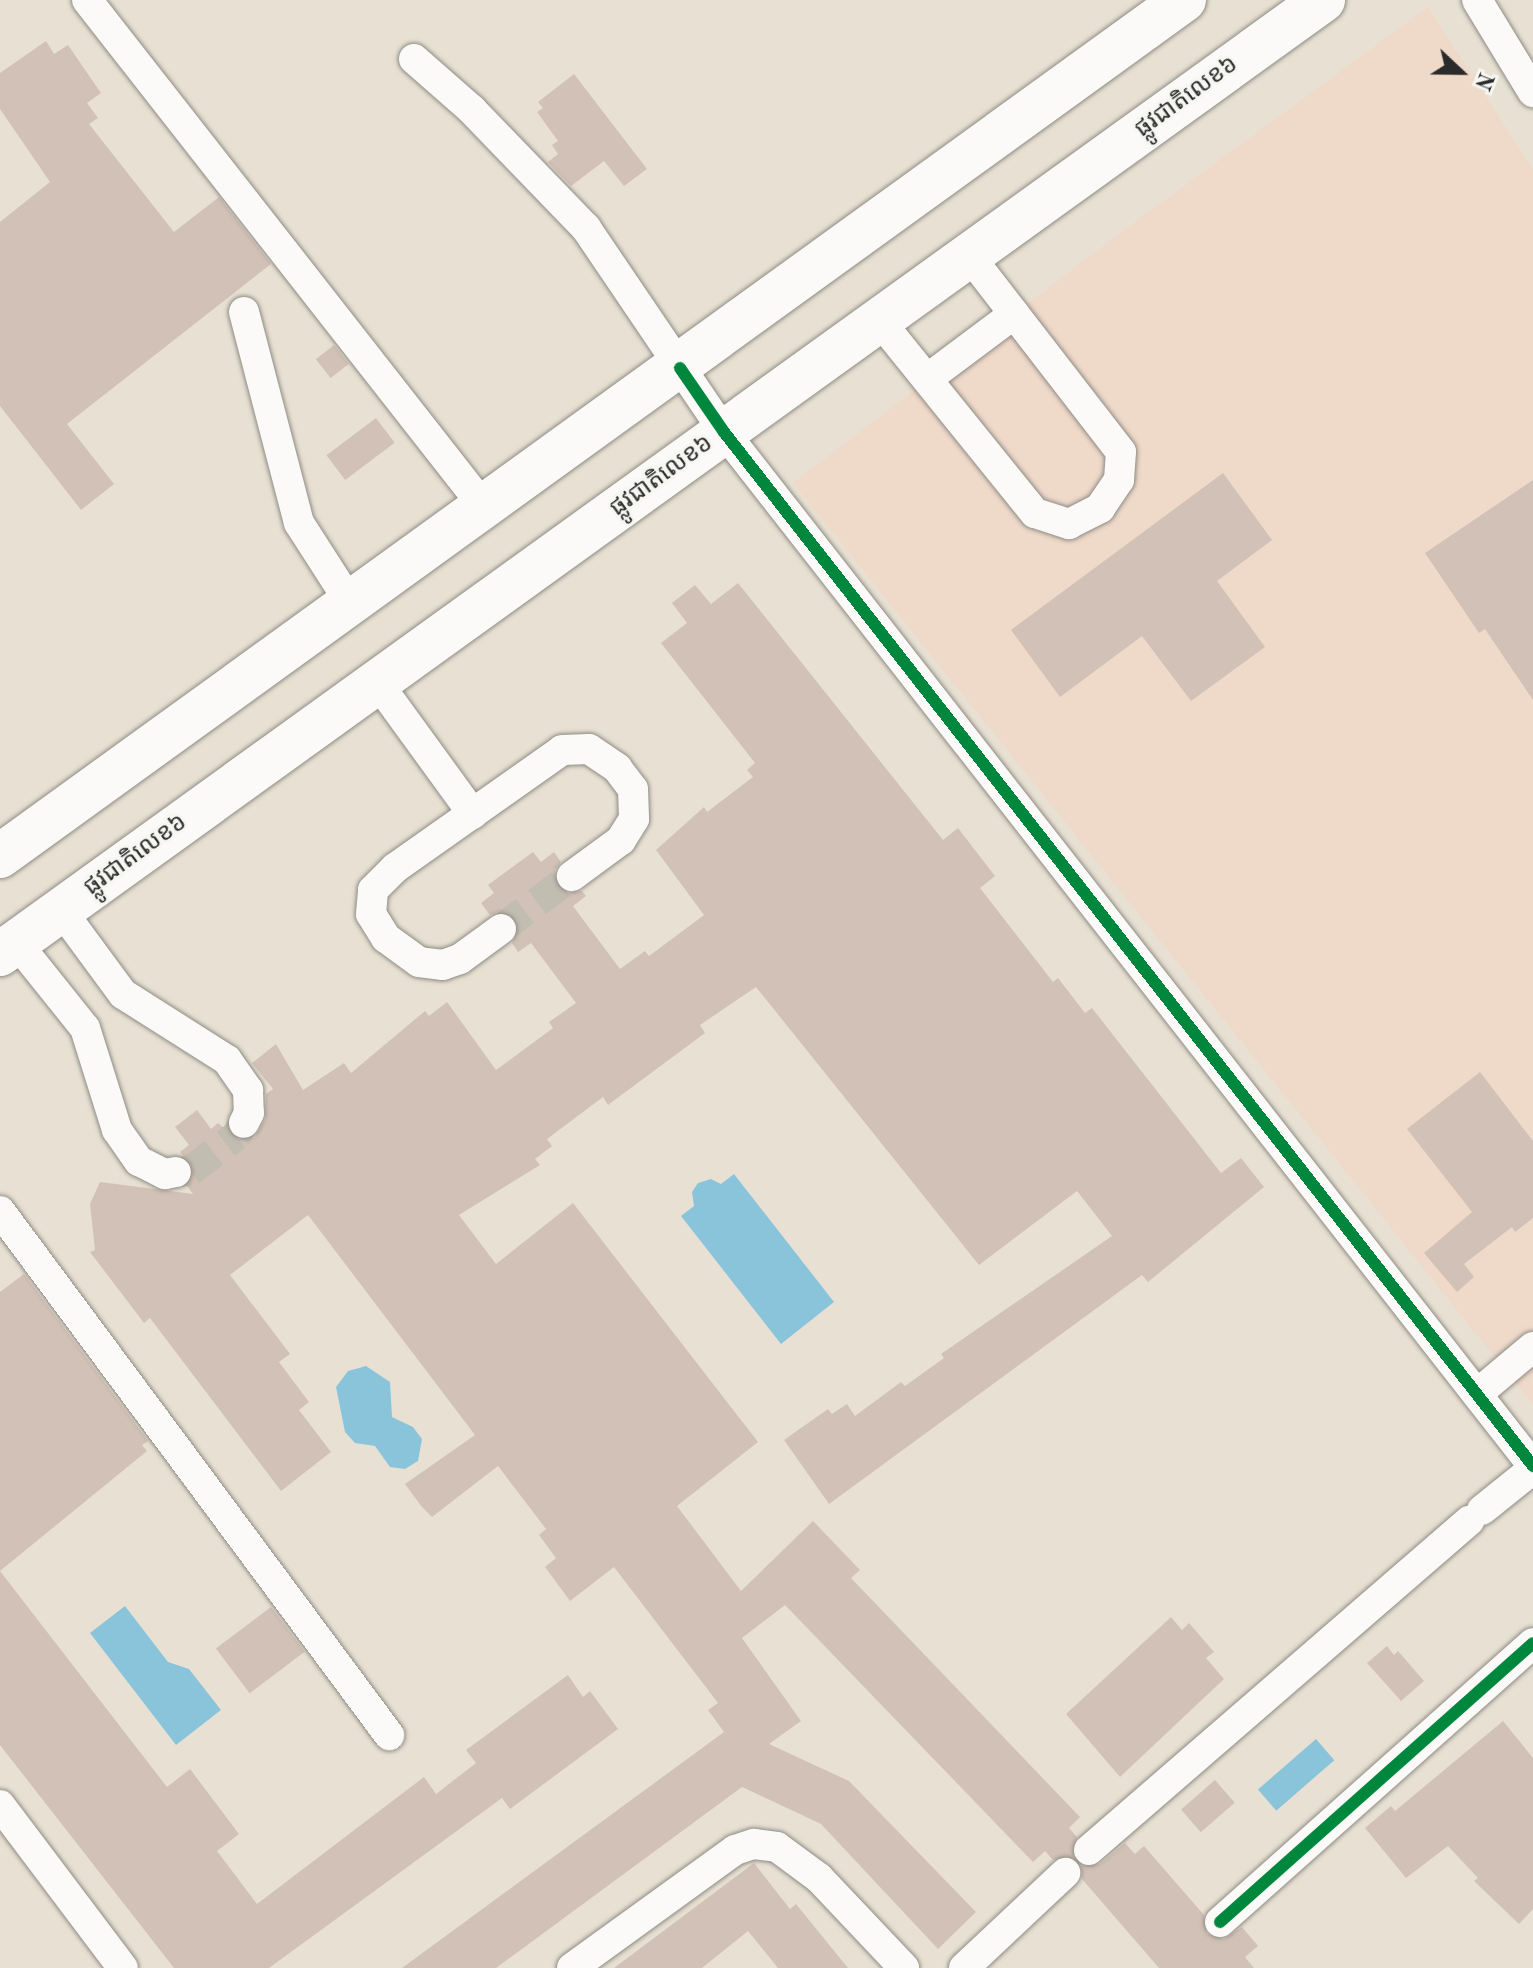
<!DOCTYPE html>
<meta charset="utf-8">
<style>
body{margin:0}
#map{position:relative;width:1533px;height:1968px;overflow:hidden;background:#e8e1d3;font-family:"Old Standard TT","Noto Sans Khmer",serif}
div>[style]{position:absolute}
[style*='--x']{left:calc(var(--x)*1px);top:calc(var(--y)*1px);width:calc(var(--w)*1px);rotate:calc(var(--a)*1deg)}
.built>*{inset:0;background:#efd9c9}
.water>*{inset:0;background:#8ac4db;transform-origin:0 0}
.building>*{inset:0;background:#d2c1b6;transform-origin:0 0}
.minor-tunnel>*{height:30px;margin-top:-15px;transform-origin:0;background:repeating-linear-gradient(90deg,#c2bdb1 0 30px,transparent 0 45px)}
.roads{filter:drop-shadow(0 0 2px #8f8c85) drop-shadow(0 0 2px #8f8c85)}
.minor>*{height:30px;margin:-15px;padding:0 15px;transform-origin:15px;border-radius:15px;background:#fcfaf8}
.highway>*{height:44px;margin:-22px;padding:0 22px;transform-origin:22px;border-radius:22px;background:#fcfaf8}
.cycleway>*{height:12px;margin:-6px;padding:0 6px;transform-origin:6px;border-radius:6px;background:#00873e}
span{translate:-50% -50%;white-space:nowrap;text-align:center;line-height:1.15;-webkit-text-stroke:6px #f6f6f2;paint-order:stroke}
.street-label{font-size:24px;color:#2b2b2b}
.north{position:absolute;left:1421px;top:32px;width:80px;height:80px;-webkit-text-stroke:6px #f6f6f2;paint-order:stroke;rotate:112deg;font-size:22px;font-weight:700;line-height:32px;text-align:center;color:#2b2b2b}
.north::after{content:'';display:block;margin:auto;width:28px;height:36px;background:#2b2b2b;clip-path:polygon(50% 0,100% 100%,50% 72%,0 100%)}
</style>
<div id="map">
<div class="built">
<i style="clip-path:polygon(1428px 7px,1533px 169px,1533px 1405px,793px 483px,1120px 233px)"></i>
</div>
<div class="water">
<i style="clip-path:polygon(734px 1174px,834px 1302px,781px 1344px,681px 1216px,694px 1206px,692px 1192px,698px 1183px,711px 1179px,721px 1184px)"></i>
<i style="clip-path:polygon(366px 1366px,390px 1382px,392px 1417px,413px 1427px,422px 1439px,418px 1461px,405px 1469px,390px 1467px,375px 1446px,355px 1443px,345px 1432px,336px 1387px,348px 1371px)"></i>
<i style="clip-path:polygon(125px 1606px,168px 1662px,189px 1669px,221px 1710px,176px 1745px,90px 1633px)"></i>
<i style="left:1316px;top:1739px;width:28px;height:77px;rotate:49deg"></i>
</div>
<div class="building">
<i style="clip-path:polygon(46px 41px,54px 54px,68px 45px,101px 93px,87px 103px,98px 118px,89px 124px,174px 232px,219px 197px,271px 264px,67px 424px,114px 484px,81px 510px,0 406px,0 222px,50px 182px,0 109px,0 73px)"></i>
<i style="clip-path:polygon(574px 74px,647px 169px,624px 186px,604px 161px,571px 186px,548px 162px,558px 154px,552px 145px,558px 141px,537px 112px,543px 108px,538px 102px)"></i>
<i style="left:334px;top:345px;width:24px;height:23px;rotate:52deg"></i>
<i style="left:376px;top:418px;width:31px;height:62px;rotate:53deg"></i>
<i style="clip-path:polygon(1223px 473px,1272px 540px,1217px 581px,1265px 647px,1191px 701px,1142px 636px,1060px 697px,1011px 630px)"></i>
<i style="clip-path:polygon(1533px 480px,1533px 700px,1485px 629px,1479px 633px,1425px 553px)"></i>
<i style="clip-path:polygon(738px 583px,943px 840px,958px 828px,995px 876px,980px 888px,1053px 982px,1058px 978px,1085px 1013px,1092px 1008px,1221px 1173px,1241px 1158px,1264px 1187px,1148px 1282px,1142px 1275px,829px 1504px,784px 1440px,828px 1409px,832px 1414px,847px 1404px,855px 1416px,901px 1382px,905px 1386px,944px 1358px,941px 1354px,1112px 1236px,1077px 1191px,979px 1265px,756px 987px,700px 1025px,705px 1033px,608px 1105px,603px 1097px,547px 1139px,552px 1146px,535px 1159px,540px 1165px,459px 1215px,496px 1264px,573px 1203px,758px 1442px,677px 1506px,741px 1591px,813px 1521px,860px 1570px,851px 1578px,1080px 1817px,1069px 1828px,1077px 1837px,1073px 1858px,1053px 1860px,1045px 1851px,1033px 1862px,785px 1605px,742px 1638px,801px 1721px,769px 1744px,849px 1781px,976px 1912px,938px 1949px,821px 1824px,742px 1787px,496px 1968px,402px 1968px,724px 1732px,708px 1710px,718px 1703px,614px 1567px,570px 1601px,545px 1567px,556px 1558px,539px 1535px,546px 1529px,498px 1466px,432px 1517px,422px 1507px,405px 1484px,475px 1435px,308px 1215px,230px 1275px,290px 1354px,279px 1362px,309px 1402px,299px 1410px,331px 1452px,281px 1491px,150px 1318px,144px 1323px,90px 1252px,95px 1250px,90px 1204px,100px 1182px,193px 1194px,187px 1186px,193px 1168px,180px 1152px,189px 1145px,175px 1127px,197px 1110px,211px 1129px,218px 1123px,237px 1139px,254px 1138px,265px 1120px,266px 1094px,273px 1089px,252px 1063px,276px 1044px,303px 1090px,344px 1063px,351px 1073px,425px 1011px,429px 1016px,447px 1002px,496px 1070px,553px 1028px,549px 1022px,576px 1003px,531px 943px,518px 952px,512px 943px,519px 928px,515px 918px,500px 911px,490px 915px,481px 903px,494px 893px,488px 885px,533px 852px,541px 862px,554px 852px,561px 862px,555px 870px,557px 886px,566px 893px,582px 891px,586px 896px,573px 906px,620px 969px,645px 951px,649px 956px,704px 915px,656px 850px,704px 807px,707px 812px,753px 777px,747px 770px,755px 763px,661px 643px,687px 623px,672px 603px,695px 585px,711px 604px)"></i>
<i style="clip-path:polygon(1480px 1072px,1533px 1141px,1533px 1218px,1515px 1232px,1512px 1227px,1464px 1264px,1474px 1277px,1457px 1292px,1424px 1253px,1472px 1212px,1407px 1129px)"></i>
<i style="clip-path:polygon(24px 1274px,148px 1441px,142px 1445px,147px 1451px,0 1571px,167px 1787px,190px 1769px,239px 1834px,217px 1851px,257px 1904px,424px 1777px,436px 1794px,476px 1763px,466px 1750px,568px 1675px,583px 1697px,590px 1691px,618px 1729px,510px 1809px,502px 1798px,269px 1968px,174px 1968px,0 1745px,0 1292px)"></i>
<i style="left:271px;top:1607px;width:56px;height:69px;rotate:53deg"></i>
<i style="clip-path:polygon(1171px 1617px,1182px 1630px,1189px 1623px,1214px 1652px,1206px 1658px,1224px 1679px,1120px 1777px,1066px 1714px)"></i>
<i style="clip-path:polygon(1387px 1646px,1394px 1655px,1398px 1651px,1424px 1681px,1401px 1701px,1367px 1663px)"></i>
<i style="clip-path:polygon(1503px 1721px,1533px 1758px,1533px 1909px,1519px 1924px,1474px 1881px,1478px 1878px,1448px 1846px,1406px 1878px,1365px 1828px,1391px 1806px,1395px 1811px)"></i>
<i style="left:1215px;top:1780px;width:30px;height:45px;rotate:49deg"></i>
<i style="clip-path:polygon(1125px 1843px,1135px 1854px,1144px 1846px,1204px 1915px,1207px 1934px,1224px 1939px,1242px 1927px,1258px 1946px,1245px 1957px,1254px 1968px,1159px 1968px,1082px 1879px,1081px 1866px,1100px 1864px)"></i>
<i style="clip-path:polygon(754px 1863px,790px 1909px,796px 1904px,848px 1968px,778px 1968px,748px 1931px,702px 1968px,614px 1968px)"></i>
</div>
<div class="minor-tunnel">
<i style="--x:501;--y:929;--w:89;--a:-36.7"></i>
<i style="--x:176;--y:1172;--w:14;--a:-4"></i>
<i style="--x:190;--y:1171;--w:58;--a:-37.3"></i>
<i style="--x:236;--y:1136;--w:15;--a:-58"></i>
</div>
<div class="roads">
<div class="minor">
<i style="--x:87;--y:0;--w:644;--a:51.94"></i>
<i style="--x:1477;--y:0;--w:108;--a:58.7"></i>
<i style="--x:414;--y:59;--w:77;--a:41.3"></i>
<i style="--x:472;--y:110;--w:164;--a:46"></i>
<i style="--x:586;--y:228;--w:246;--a:55.9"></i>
<i style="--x:724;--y:432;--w:1313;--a:51.96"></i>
<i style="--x:244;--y:312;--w:218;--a:75.4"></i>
<i style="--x:299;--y:523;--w:96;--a:57.3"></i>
<i style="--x:879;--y:320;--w:248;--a:51.1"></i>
<i style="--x:1035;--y:513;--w:36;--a:18"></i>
<i style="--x:1069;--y:524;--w:35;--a:-27"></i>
<i style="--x:1100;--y:508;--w:34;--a:-56"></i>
<i style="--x:1119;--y:480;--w:28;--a:-86"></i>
<i style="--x:1121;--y:452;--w:249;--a:-127.7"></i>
<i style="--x:927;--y:379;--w:109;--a:-36.8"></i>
<i style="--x:377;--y:682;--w:163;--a:54"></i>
<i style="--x:61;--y:910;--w:104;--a:53.6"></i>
<i style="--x:123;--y:994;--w:123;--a:32.4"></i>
<i style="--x:227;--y:1060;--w:37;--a:55"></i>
<i style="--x:248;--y:1090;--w:23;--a:88"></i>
<i style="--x:249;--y:1113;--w:11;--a:117"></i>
<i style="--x:501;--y:929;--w:51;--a:143.8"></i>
<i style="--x:460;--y:959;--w:18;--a:161"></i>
<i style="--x:443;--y:965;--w:24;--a:-173"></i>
<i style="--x:419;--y:962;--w:41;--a:-144"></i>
<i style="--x:386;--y:938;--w:28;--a:-122"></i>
<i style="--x:371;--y:914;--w:24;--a:-85"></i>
<i style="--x:373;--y:890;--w:31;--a:-45"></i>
<i style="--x:395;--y:868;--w:204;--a:-35.2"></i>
<i style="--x:562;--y:750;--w:27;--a:-2"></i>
<i style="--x:589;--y:749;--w:34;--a:34"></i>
<i style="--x:617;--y:768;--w:26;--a:53"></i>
<i style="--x:633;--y:789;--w:30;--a:88"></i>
<i style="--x:634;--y:819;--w:25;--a:122"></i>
<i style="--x:621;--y:840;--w:61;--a:143.7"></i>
<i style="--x:16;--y:942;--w:110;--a:51.3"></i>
<i style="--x:85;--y:1028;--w:107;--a:72.6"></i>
<i style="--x:117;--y:1130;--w:38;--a:55"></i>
<i style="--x:139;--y:1161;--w:29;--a:27"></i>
<i style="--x:165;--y:1174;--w:11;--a:-10"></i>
<i style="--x:0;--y:1211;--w:653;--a:53.41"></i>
<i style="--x:1477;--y:1394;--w:73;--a:-40"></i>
<i style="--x:1482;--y:1510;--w:65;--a:-38.8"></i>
<i style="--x:0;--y:1805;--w:204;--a:53"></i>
<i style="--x:1089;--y:1850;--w:503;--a:-40.89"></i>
<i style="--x:1220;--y:1922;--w:419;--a:-41.7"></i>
<i style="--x:572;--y:1968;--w:201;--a:-35.9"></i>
<i style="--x:735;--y:1850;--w:20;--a:-18"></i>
<i style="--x:754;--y:1844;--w:23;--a:7"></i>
<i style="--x:777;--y:1847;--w:52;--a:36.4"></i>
<i style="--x:819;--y:1878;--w:124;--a:46.6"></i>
<i style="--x:964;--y:1968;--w:139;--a:-43.2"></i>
</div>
<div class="highway">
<i style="--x:0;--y:856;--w:1461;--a:-35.87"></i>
<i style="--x:0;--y:954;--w:1631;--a:-35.79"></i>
</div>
</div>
<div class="cycleway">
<i style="--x:680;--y:368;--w:78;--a:55.5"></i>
<i style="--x:724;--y:432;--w:1313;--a:51.96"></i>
<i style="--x:1220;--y:1922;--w:419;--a:-41.7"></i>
</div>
<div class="street-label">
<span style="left:1187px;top:98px;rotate:-36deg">ផ្លូវជាតិលេខ៦</span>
<span style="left:662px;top:477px;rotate:-36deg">ផ្លូវជាតិលេខ៦</span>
<span style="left:136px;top:856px;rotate:-36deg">ផ្លូវជាតិលេខ៦</span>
</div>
<div class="north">N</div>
</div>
